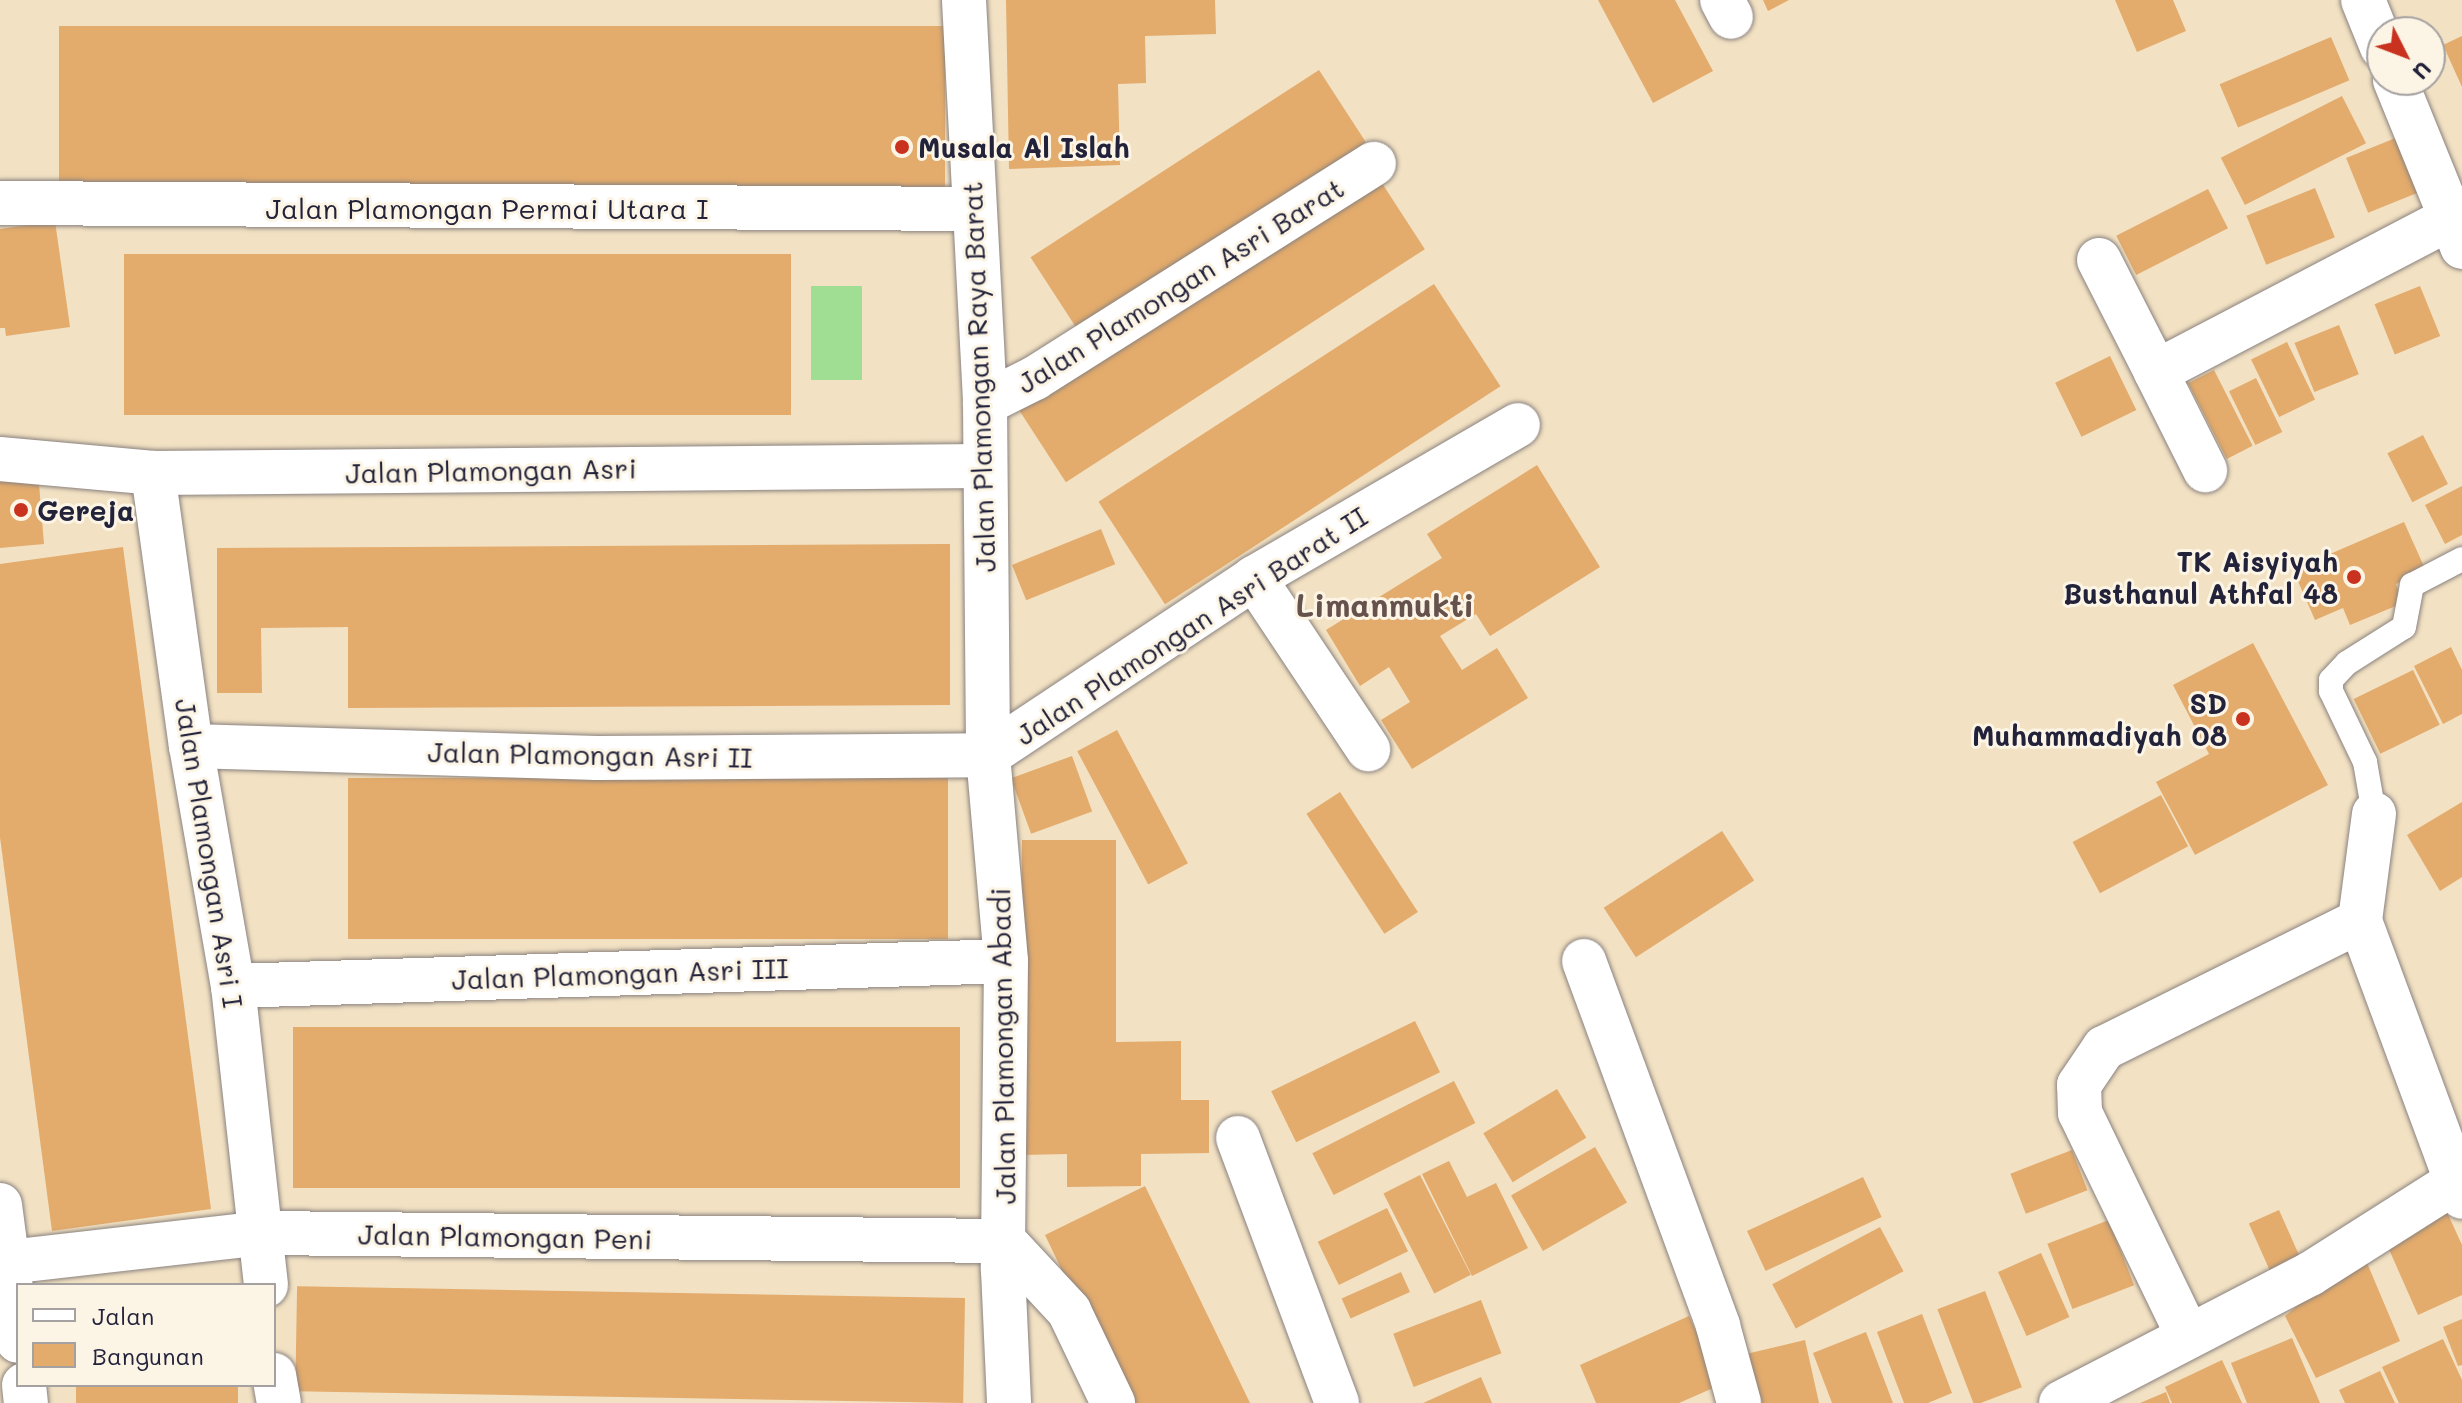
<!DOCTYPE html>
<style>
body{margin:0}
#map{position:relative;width:2462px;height:1403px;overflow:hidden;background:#f2e1c3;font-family:Mali,sans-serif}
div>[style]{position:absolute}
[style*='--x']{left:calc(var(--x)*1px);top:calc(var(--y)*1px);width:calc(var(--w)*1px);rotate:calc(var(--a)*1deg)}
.green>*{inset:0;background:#9fde93;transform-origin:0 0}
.building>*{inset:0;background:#e3ab6c;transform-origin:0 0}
.roads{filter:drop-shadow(0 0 2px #8a827f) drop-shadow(0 0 2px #8a827f)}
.service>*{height:24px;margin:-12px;padding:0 12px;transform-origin:12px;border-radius:12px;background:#fff}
.minor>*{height:44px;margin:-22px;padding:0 22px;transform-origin:22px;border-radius:22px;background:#fff}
.tertiary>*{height:44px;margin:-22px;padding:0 22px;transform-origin:22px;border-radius:22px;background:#fff}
.dots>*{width:22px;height:22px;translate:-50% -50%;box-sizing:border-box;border:4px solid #fcf5e5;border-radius:50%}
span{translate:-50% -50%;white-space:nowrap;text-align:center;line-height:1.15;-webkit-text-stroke:6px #fcf5e5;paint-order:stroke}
.poi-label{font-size:28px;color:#22223b;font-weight:700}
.left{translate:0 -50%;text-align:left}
.right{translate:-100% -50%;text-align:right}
.street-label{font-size:28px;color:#22223b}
.quarter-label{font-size:32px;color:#66524c;font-weight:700}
.legend{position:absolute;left:16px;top:1283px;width:260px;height:104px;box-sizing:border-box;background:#fcf5e5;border:2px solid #a5a1a1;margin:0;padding:10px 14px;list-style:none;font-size:24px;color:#22223b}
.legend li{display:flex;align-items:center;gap:16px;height:40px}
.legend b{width:40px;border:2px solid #a5a1a1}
.north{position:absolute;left:2366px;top:16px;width:80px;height:80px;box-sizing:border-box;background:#fcf5e5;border:2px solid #a5a1a1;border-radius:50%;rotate:132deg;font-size:22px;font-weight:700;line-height:32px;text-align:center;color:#22223b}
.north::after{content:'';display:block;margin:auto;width:28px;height:36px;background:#c8321e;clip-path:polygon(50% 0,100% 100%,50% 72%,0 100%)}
</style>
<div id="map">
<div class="green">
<i style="left:811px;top:286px;width:51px;height:94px"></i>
</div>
<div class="building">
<i style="clip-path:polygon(1006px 0,1215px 0,1216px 34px,1145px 36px,1146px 83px,1118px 84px,1120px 165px,1009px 169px)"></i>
<i style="clip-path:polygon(1598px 0,1675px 0,1713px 71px,1653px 103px)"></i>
<i style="clip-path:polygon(1763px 0,1789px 0,1768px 11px)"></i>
<i style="clip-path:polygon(2115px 0,2173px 0,2186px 31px,2137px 52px)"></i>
<i style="left:945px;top:26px;width:161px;height:886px;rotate:90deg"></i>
<i style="clip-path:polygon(2462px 36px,2462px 87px,2443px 45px)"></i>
<i style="left:2331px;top:37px;width:47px;height:121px;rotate:67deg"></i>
<i style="left:1319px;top:70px;width:87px;height:344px;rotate:57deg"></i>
<i style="left:2342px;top:96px;width:53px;height:136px;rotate:63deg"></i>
<i style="left:2398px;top:137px;width:59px;height:56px;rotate:68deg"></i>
<i style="left:1378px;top:177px;width:86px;height:428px;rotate:57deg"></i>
<i style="left:2315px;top:188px;width:53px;height:74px;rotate:68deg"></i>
<i style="left:2208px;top:189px;width:44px;height:103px;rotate:63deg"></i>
<i style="clip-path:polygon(55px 221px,70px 327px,6px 336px,5px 328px,0 328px,0 229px)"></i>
<i style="left:791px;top:254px;width:161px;height:667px;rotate:90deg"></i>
<i style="left:1434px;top:284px;width:122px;height:400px;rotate:57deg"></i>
<i style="left:2420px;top:286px;width:54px;height:49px;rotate:68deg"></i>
<i style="left:2339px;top:325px;width:53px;height:48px;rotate:68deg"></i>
<i style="left:2287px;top:342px;width:64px;height:40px;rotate:64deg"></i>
<i style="left:2110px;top:356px;width:60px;height:61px;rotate:64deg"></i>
<i style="left:2214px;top:370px;width:85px;height:29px;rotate:63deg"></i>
<i style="left:2256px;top:378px;width:60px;height:30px;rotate:64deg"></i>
<i style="left:2423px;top:435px;width:55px;height:40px;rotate:63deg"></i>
<i style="clip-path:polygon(1537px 465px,1600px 567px,1490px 636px,1476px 614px,1440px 636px,1462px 670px,1497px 648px,1528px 698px,1412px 769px,1381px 720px,1410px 702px,1389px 667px,1360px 686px,1326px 630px,1442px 558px,1427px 534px)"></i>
<i style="clip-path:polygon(38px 472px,44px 544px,0 548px,0 475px)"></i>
<i style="clip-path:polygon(2462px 486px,2462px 535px,2445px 544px,2425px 505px)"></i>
<i style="clip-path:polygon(2404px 522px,2426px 571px,2396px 584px,2403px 603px,2350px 625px,2343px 608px,2315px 620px,2293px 570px)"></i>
<i style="left:1101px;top:529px;width:38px;height:96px;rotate:68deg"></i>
<i style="clip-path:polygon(950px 544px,950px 705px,348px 708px,348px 627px,261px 628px,262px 693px,217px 693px,217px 548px)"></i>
<i style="clip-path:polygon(123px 547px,211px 1209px,52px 1231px,0 837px,0 564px)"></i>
<i style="clip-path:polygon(2253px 643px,2328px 785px,2195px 855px,2156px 782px,2209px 754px,2173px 685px)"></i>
<i style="clip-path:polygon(2451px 647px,2462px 670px,2462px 714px,2443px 724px,2414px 666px)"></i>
<i style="left:2413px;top:670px;width:61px;height:66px;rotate:64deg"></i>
<i style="left:1117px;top:730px;width:151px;height:45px;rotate:62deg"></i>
<i style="left:1072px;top:756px;width:59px;height:65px;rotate:70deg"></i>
<i style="left:948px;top:778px;width:161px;height:600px;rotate:90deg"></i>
<i style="left:1340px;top:792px;width:143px;height:40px;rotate:57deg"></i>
<i style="left:2161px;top:795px;width:58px;height:100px;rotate:62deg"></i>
<i style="clip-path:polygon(2462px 802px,2462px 877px,2440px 891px,2407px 835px)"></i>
<i style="left:1722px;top:831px;width:59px;height:141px;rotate:57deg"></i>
<i style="clip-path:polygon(1022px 840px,1116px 840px,1116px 1042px,1181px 1041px,1181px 1100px,1209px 1100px,1209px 1153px,1141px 1154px,1141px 1186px,1067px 1187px,1067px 1154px,1021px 1155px)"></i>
<i style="left:1415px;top:1021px;width:57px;height:160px;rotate:64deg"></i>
<i style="left:960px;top:1027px;width:161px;height:667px;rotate:90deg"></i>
<i style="left:1454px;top:1081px;width:47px;height:159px;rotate:63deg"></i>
<i style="left:1557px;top:1089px;width:57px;height:86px;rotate:59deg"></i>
<i style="left:1595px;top:1147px;width:64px;height:97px;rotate:60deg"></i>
<i style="left:2072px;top:1150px;width:43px;height:66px;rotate:69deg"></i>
<i style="clip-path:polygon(1449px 1161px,1467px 1197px,1496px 1183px,1528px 1248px,1472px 1276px,1422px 1174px)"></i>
<i style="left:1420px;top:1175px;width:112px;height:41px;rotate:63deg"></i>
<i style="left:1863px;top:1177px;width:44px;height:128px;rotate:65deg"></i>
<i style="clip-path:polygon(1145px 1186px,1250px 1403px,1126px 1403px,1045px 1235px)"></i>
<i style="left:1387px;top:1208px;width:48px;height:77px;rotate:64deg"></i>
<i style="left:2279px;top:1210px;width:64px;height:33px;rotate:66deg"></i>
<i style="clip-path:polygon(2446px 1210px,2462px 1245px,2462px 1295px,2418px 1315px,2384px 1238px)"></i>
<i style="left:2109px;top:1220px;width:70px;height:66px;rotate:69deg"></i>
<i style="left:1880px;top:1227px;width:50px;height:122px;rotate:62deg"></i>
<i style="clip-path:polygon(2362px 1251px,2400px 1341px,2316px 1378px,2285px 1316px)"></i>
<i style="left:2041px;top:1253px;width:70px;height:47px;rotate:66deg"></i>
<i style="left:1401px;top:1272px;width:22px;height:65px;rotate:66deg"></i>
<i style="left:1985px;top:1291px;width:103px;height:51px;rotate:69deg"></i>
<i style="left:965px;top:1298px;width:105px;height:668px;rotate:91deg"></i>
<i style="left:1481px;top:1300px;width:57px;height:94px;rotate:69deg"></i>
<i style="clip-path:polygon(1922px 1314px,1952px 1393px,1928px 1403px,1904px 1403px,1877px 1332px)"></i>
<i style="clip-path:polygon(1689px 1316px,1720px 1385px,1679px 1403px,1596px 1403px,1580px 1365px)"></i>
<i style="clip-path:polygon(2462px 1319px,2462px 1365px,2458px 1366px,2443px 1327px)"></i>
<i style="clip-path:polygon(1866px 1332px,1893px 1403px,1832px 1403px,1813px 1353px)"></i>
<i style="clip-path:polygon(2292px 1338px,2320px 1403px,2247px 1403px,2231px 1363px)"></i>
<i style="clip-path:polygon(2443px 1339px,2462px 1380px,2462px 1403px,2399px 1403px,2382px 1367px)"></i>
<i style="clip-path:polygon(1805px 1340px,1819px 1403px,1757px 1403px,1746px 1354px)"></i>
<i style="clip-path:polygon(2222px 1360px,2242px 1403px,2172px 1403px,2165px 1387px)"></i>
<i style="clip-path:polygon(2380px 1371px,2395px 1403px,2345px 1403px,2339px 1390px)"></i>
<i style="clip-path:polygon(1481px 1377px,1492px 1403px,1423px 1403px)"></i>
<i style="left:76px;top:1385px;width:162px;height:18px"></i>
<i style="clip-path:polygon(2166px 1392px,2170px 1403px,2140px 1403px)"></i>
</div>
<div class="roads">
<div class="service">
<i style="--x:2374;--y:814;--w:53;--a:-99.8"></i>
<i style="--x:2365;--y:762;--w:79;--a:-115.6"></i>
<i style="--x:2331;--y:691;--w:11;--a:-90"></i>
<i style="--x:2331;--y:680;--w:23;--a:-47"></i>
<i style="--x:2347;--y:663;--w:67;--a:-32.3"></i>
<i style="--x:2404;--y:627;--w:43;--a:-79.2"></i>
<i style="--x:2412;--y:585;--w:56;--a:-27.5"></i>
</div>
<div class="minor">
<i style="--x:964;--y:0;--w:404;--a:87"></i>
<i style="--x:985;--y:403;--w:352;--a:89.5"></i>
<i style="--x:988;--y:755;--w:207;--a:85"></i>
<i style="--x:1006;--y:961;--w:309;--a:90.6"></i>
<i style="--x:1003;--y:1270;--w:133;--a:87.4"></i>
<i style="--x:1722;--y:0;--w:19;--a:62"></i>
<i style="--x:2363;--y:0;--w:51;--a:68"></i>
<i style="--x:0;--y:203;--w:974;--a:0.35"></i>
<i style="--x:2099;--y:260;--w:126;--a:63"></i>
<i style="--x:2156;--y:372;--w:333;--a:-27.6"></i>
<i style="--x:2451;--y:218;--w:149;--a:-112.1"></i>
<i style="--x:2156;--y:372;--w:110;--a:63.4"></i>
<i style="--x:985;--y:403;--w:56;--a:-26.6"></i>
<i style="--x:1035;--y:378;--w:401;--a:-32.3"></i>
<i style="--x:0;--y:459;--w:154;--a:5.2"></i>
<i style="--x:153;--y:473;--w:829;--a:-0.48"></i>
<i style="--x:153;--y:473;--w:276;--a:82.1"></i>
<i style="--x:191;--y:746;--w:244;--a:80.1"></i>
<i style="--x:233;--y:986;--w:301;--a:83.7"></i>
<i style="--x:1254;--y:578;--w:206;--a:56.3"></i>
<i style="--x:191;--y:746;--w:406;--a:1.7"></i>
<i style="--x:597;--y:758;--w:391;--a:-0.4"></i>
<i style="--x:988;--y:755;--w:320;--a:-33.6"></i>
<i style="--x:1254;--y:578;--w:305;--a:-30.1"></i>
<i style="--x:2374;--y:814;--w:108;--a:97.5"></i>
<i style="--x:2360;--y:921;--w:294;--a:69.7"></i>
<i style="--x:1584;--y:961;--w:389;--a:69.8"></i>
<i style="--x:1718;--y:1326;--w:80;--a:74.7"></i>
<i style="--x:233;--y:986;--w:773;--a:-1.85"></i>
<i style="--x:1238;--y:1138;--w:283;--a:69.5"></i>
<i style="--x:0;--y:1205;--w:137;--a:82.5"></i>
<i style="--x:8;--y:1262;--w:256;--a:-6.5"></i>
<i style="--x:262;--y:1233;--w:742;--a:0.62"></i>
<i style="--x:1004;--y:1241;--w:96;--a:47.1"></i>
<i style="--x:1069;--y:1311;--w:102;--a:64.4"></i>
<i style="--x:2188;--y:1336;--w:248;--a:-115.8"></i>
<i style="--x:2080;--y:1113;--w:28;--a:-92"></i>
<i style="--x:2079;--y:1085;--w:45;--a:-56"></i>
<i style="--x:2104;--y:1048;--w:286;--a:-26.4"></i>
<i style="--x:274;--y:1375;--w:28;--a:80"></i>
<i style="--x:24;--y:1385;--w:18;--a:84"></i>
<i style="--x:2061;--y:1403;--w:280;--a:-27.4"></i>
<i style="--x:2310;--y:1274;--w:172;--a:-32.4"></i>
</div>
<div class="tertiary">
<i style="--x:2462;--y:212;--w:13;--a:151"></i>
<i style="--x:2451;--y:218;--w:31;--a:69"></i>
</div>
</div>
<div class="dots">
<i style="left:902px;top:147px;background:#c8321e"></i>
<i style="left:21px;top:510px;background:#c8321e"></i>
<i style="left:2354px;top:577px;background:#c8321e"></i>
<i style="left:2243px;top:719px;background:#c8321e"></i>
</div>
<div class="poi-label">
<span class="left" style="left:918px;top:147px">Musala Al Islah</span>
<span class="left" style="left:37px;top:510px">Gereja</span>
<span class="right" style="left:2338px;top:577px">TK Aisyiyah<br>Busthanul Athfal 48</span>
<span class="right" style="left:2227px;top:719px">SD<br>Muhammadiyah 08</span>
</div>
<div class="street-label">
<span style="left:487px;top:208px">Jalan Plamongan Permai Utara I</span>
<span style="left:1180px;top:285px;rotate:-32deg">Jalan Plamongan Asri Barat</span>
<span style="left:978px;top:377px;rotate:-92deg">Jalan Plamongan Raya Barat</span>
<span style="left:491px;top:470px;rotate:-1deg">Jalan Plamongan Asri</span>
<span style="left:1191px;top:625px;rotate:-33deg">Jalan Plamongan Asri Barat II</span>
<span style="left:590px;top:754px;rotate:1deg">Jalan Plamongan Asri II</span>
<span style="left:210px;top:853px;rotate:81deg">Jalan Plamongan Asri I</span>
<span style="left:620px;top:973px;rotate:-2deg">Jalan Plamongan Asri III</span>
<span style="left:1002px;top:1046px;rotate:-91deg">Jalan Plamongan Abadi</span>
<span style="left:505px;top:1236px;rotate:1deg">Jalan Plamongan Peni</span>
</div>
<div class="quarter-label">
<span style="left:1385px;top:604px">Limanmukti</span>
</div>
<ul class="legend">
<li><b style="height:10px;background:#fff"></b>Jalan</li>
<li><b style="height:22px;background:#e3ab6c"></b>Bangunan</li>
</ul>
<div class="north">U</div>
</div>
